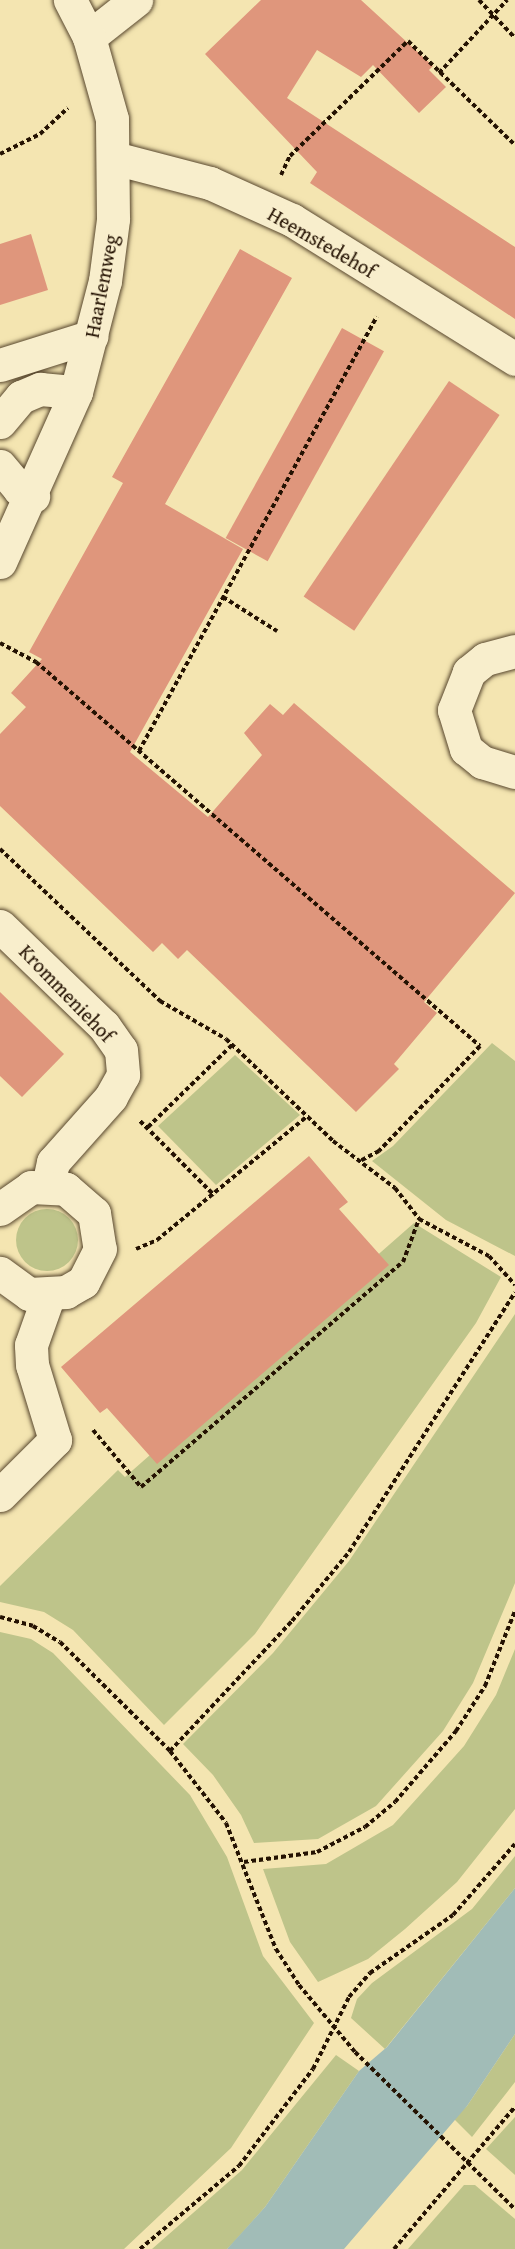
<!DOCTYPE html>
<style>
body{margin:0}
#map{position:relative;width:515px;height:2249px;overflow:hidden;background:#f4e5b1;font-family:"Gentium Book Plus",serif}
div>[style]{position:absolute}
[style*='--x']{left:calc(var(--x)*1px);top:calc(var(--y)*1px);width:calc(var(--w)*1px);rotate:calc(var(--a)*1deg)}
.green>*{inset:0;background:#bec48a}
.round{border-radius:50%}
.water>*{inset:0;background:#a1bcb7}
.building>*{inset:0;background:#df967c;transform-origin:0 0}
.path>*{height:4px;margin-top:-2px;transform-origin:0;background:repeating-linear-gradient(90deg,#241202 0 4.5px,transparent 0 7.5px)}
.roads{filter:drop-shadow(0 0 2px #58472e) drop-shadow(0 0 2px #58472e)}
.minor>*{height:33px;margin:-16.5px;padding:0 16.5px;transform-origin:16.5px;border-radius:16.5px;background:#f8eecc}
span{translate:-50% -50%;white-space:nowrap;text-align:center;line-height:1.15;-webkit-text-stroke:5px #f8eecc;paint-order:stroke}
.street-label{font-size:20px;color:#241202}
</style>
<div id="map">
<div class="green">
<i style="clip-path:polygon(492px 1043px,515px 1061px,515px 1256px,446px 1220px,372px 1161px,393px 1146px)"></i>
<i style="clip-path:polygon(235px 1055px,300px 1115px,216px 1185px,158px 1126px)"></i>
<i class="round" style="left:16px;top:1209px;width:62px;height:62px"></i>
<i style="clip-path:polygon(414px 1223px,501px 1277px,476px 1323px,255px 1634px,164px 1725px,73px 1630px,44px 1612px,0 1602px,0 1586px,118px 1470px,125px 1477px)"></i>
<i style="clip-path:polygon(515px 1314px,515px 1583px,473px 1683px,443px 1731px,376px 1806px,318px 1839px,254px 1843px,241px 1815px,213px 1775px,183px 1744px,273px 1653px,349px 1561px)"></i>
<i style="clip-path:polygon(0 1632px,31px 1639px,53px 1653px,190px 1795px,227px 1857px,263px 1956px,314px 2023px,231px 2148px,124px 2249px,0 2249px)"></i>
<i style="clip-path:polygon(515px 1649px,515px 1809px,457px 1882px,405px 1929px,368px 1959px,318px 1982px,290px 1942px,263px 1869px,326px 1864px,393px 1825px,464px 1746px,496px 1695px)"></i>
<i style="clip-path:polygon(515px 1856px,515px 1888px,385px 2049px,351px 2018px,357px 1999px,372px 1983px,472px 1909px)"></i>
<i style="clip-path:polygon(515px 2034px,515px 2082px,472px 2137px,453px 2118px,467px 2106px)"></i>
<i style="clip-path:polygon(336px 2055px,359px 2071px,265px 2207px,233px 2243px,227px 2249px,152px 2249px,242px 2170px)"></i>
<i style="clip-path:polygon(515px 2117px,515px 2175px,486px 2149px)"></i>
<i style="clip-path:polygon(464px 2185px,475px 2185px,515px 2219px,515px 2249px,408px 2249px)"></i>
</div>
<div class="water">
<i style="clip-path:polygon(515px 1888px,515px 2034px,467px 2106px,344px 2249px,227px 2249px,265px 2207px,359px 2071px,387px 2047px)"></i>
</div>
<div class="building">
<i style="clip-path:polygon(261px 0,361px 0,433px 66px,429px 70px,446px 87px,419px 113px,373px 65px,361px 77px,317px 50px,287px 98px,515px 247px,515px 319px,310px 183px,317px 172px,205px 54px)"></i>
<i style="clip-path:polygon(31px 234px,48px 290px,0 305px,0 244px)"></i>
<i style="clip-path:polygon(240px 249px,292px 278px,165px 504px,243px 549px,130px 752px,208px 817px,262px 755px,244px 733px,270px 704px,283px 715px,294px 703px,515px 893px,424px 1002px,437px 1013px,394px 1064px,399px 1069px,356px 1112px,187px 950px,178px 959px,162px 943px,153px 952px,0 806px,0 734px,26px 707px,11px 693px,42px 659px,29px 652px,123px 483px,112px 477px)"></i>
<i style="left:342px;top:328px;width:48px;height:240px;rotate:29deg"></i>
<i style="left:449px;top:381px;width:61px;height:260px;rotate:34deg"></i>
<i style="clip-path:polygon(0 992px,64px 1054px,22px 1097px,0 1076px)"></i>
<i style="clip-path:polygon(309px 1156px,348px 1202px,339px 1209px,389px 1265px,157px 1464px,107px 1408px,100px 1413px,61px 1367px)"></i>
</div>
<div class="path">
<i style="--x:479;--y:0;--w:52;--a:46.5"></i>
<i style="--x:439;--y:73;--w:100;--a:-47"></i>
<i style="--x:0;--y:154;--w:45;--a:-26.6"></i>
<i style="--x:40;--y:134;--w:38;--a:-43"></i>
<i style="--x:281;--y:175;--w:21;--a:-65"></i>
<i style="--x:290;--y:156;--w:165;--a:-44.3"></i>
<i style="--x:408;--y:41;--w:149;--a:44.2"></i>
<i style="--x:223;--y:597;--w:64;--a:32.2"></i>
<i style="--x:0;--y:643;--w:41;--a:27.8"></i>
<i style="--x:36;--y:662;--w:587;--a:40.86"></i>
<i style="--x:480;--y:1046;--w:146;--a:133.9"></i>
<i style="--x:379;--y:1151;--w:21;--a:152"></i>
<i style="--x:139;--y:751;--w:495;--a:-61.3"></i>
<i style="--x:0;--y:849;--w:221;--a:43.5"></i>
<i style="--x:160;--y:1001;--w:76;--a:29.9"></i>
<i style="--x:226;--y:1039;--w:148;--a:43.6"></i>
<i style="--x:333;--y:1141;--w:78;--a:37.2"></i>
<i style="--x:395;--y:1188;--w:39;--a:52"></i>
<i style="--x:419;--y:1219;--w:79;--a:27.9"></i>
<i style="--x:489;--y:1256;--w:39;--a:48"></i>
<i style="--x:140;--y:1121;--w:105;--a:45"></i>
<i style="--x:148;--y:1127;--w:119;--a:-44.3"></i>
<i style="--x:136;--y:1249;--w:23;--a:-23"></i>
<i style="--x:157;--y:1240;--w:193;--a:-39.5"></i>
<i style="--x:93;--y:1430;--w:75;--a:49.9"></i>
<i style="--x:141;--y:1487;--w:345;--a:-40.7"></i>
<i style="--x:403;--y:1262;--w:46;--a:-69.6"></i>
<i style="--x:0;--y:1617;--w:34;--a:15"></i>
<i style="--x:33;--y:1626;--w:31;--a:31"></i>
<i style="--x:60;--y:1642;--w:155;--a:44.7"></i>
<i style="--x:170;--y:1751;--w:91;--a:52.1"></i>
<i style="--x:226;--y:1823;--w:136;--a:68.4"></i>
<i style="--x:276;--y:1949;--w:43;--a:57.4"></i>
<i style="--x:299;--y:1985;--w:87;--a:50.1"></i>
<i style="--x:355;--y:2052;--w:224;--a:44.5"></i>
<i style="--x:170;--y:1751;--w:178;--a:-46.8"></i>
<i style="--x:292;--y:1621;--w:89;--a:-50.4"></i>
<i style="--x:349;--y:1552;--w:308;--a:-57.4"></i>
<i style="--x:244;--y:1862;--w:74;--a:-7.8"></i>
<i style="--x:317;--y:1852;--w:54;--a:-27.5"></i>
<i style="--x:365;--y:1827;--w:39;--a:-40"></i>
<i style="--x:395;--y:1802;--w:94;--a:-49.3"></i>
<i style="--x:456;--y:1731;--w:54;--a:-57.2"></i>
<i style="--x:485;--y:1686;--w:81;--a:-68.2"></i>
<i style="--x:140;--y:2249;--w:129;--a:-40"></i>
<i style="--x:239;--y:2166;--w:122;--a:-52.7"></i>
<i style="--x:313;--y:2069;--w:80;--a:-63.4"></i>
<i style="--x:349;--y:1997;--w:32;--a:-49"></i>
<i style="--x:370;--y:1973;--w:101;--a:-34.9"></i>
<i style="--x:453;--y:1915;--w:94;--a:-48.9"></i>
<i style="--x:394;--y:2249;--w:187;--a:-49.6"></i>
</div>
<div class="roads">
<div class="minor">
<i style="--x:89;--y:37;--w:60;--a:-38.2"></i>
<i style="--x:114;--y:158;--w:99;--a:14.6"></i>
<i style="--x:210;--y:183;--w:90;--a:24.3"></i>
<i style="--x:292;--y:220;--w:263;--a:31.9"></i>
<i style="--x:0;--y:365;--w:96;--a:-17.5"></i>
<i style="--x:0;--y:422;--w:33;--a:-50"></i>
<i style="--x:21;--y:397;--w:21;--a:-23"></i>
<i style="--x:40;--y:389;--w:36;--a:5"></i>
<i style="--x:0;--y:466;--w:30;--a:50"></i>
<i style="--x:19;--y:489;--w:16;--a:27"></i>
<i style="--x:0;--y:562;--w:186;--a:-65.9"></i>
<i style="--x:76;--y:392;--w:115;--a:-75.4"></i>
<i style="--x:105;--y:281;--w:63;--a:-82.6"></i>
<i style="--x:113;--y:219;--w:100;--a:-90.6"></i>
<i style="--x:112;--y:119;--w:85;--a:-105.7"></i>
<i style="--x:89;--y:37;--w:42;--a:-117.2"></i>
<i style="--x:515;--y:651;--w:31;--a:165"></i>
<i style="--x:485;--y:659;--w:21;--a:141"></i>
<i style="--x:469;--y:672;--w:41;--a:111.5"></i>
<i style="--x:454;--y:710;--w:41;--a:72.9"></i>
<i style="--x:466;--y:749;--w:21;--a:39"></i>
<i style="--x:482;--y:762;--w:34;--a:17"></i>
<i style="--x:0;--y:926;--w:144;--a:43.9"></i>
<i style="--x:104;--y:1026;--w:29;--a:55"></i>
<i style="--x:121;--y:1050;--w:25;--a:85"></i>
<i style="--x:123;--y:1075;--w:25;--a:119"></i>
<i style="--x:111;--y:1097;--w:87;--a:131.7"></i>
<i style="--x:53;--y:1162;--w:24;--a:102"></i>
<i style="--x:0;--y:1209;--w:38;--a:-35"></i>
<i style="--x:31;--y:1187;--w:35;--a:3"></i>
<i style="--x:66;--y:1189;--w:37;--a:41"></i>
<i style="--x:94;--y:1213;--w:36;--a:81"></i>
<i style="--x:100;--y:1249;--w:37;--a:117"></i>
<i style="--x:83;--y:1282;--w:20;--a:150"></i>
<i style="--x:66;--y:1292;--w:37;--a:177"></i>
<i style="--x:29;--y:1294;--w:36;--a:-144"></i>
<i style="--x:0;--y:1495;--w:78;--a:-45"></i>
<i style="--x:55;--y:1440;--w:78;--a:-107"></i>
<i style="--x:32;--y:1365;--w:20;--a:-93"></i>
<i style="--x:31;--y:1345;--w:51;--a:-70.5"></i>
</div>
</div>
<div class="street-label">
<span style="left:322px;top:242px;rotate:30deg">Heemstedehof</span>
<span style="left:101px;top:286px;rotate:-79deg">Haarlemweg</span>
<span style="left:67px;top:993px;rotate:46deg">Krommeniehof</span>
</div>
</div>
